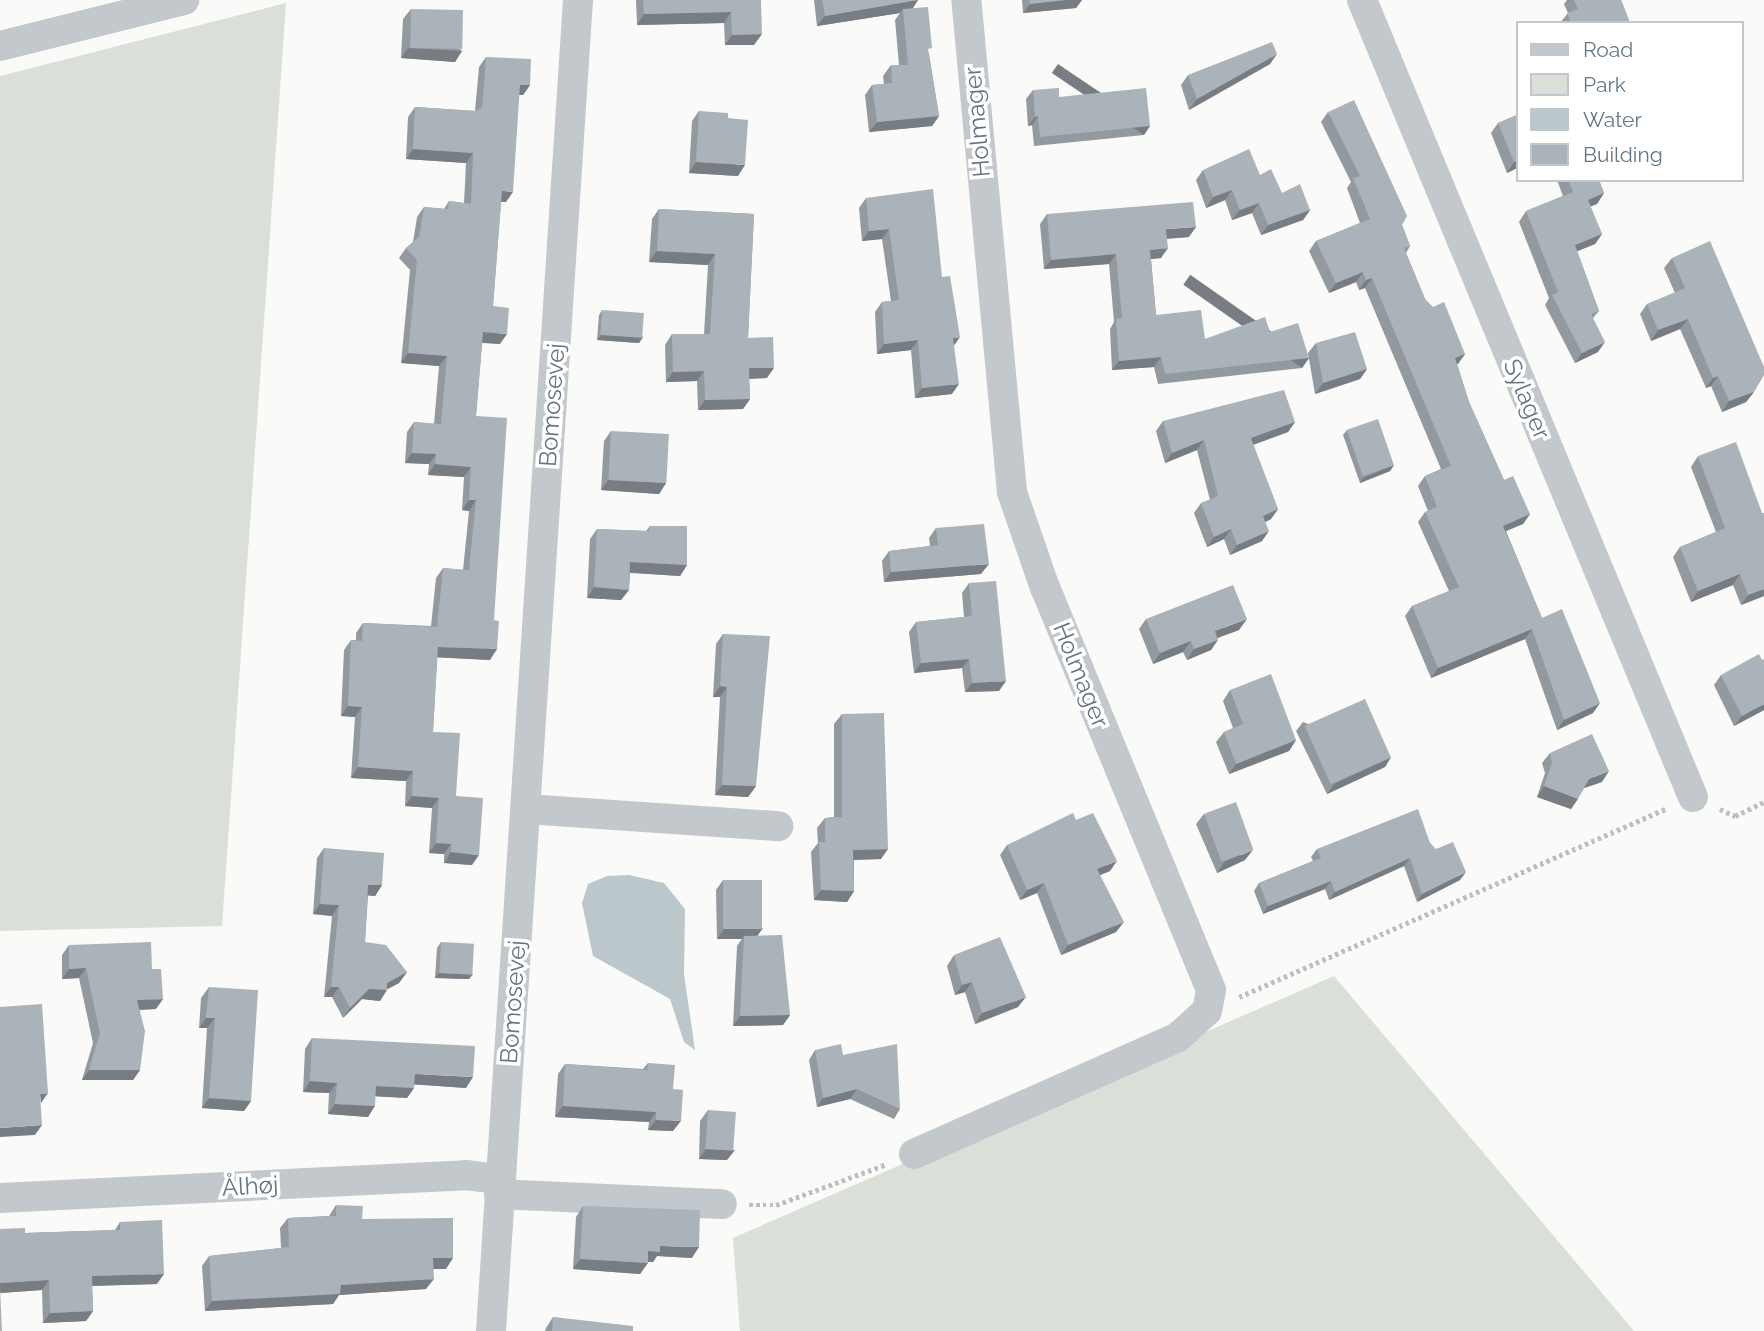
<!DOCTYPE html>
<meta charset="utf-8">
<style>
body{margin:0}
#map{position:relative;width:1764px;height:1331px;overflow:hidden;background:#fafaf8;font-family:Raleway,sans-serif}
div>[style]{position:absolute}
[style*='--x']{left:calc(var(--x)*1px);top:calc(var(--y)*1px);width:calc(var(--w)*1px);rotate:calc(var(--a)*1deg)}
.green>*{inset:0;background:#dadfd7}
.water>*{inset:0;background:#bbc7cb}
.path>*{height:4.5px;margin-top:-2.25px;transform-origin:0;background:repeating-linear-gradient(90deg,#bbbfc2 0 3.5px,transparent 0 7px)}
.street>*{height:30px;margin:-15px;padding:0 15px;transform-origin:15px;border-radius:15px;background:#c3c8cc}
.wall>*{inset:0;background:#929a9f}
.shaded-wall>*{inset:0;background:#777d82;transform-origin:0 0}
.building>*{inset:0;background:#aab3b9;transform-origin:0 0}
span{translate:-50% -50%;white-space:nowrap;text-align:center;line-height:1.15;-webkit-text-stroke:7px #fff;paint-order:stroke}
.street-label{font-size:24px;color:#657683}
.legend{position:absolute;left:1516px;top:21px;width:228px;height:161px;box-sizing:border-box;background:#fff;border:2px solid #c1c8cd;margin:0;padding:9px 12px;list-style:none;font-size:21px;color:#657683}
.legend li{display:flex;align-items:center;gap:14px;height:35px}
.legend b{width:35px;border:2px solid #c1c8cd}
</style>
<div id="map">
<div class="green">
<i style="clip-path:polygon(286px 3px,222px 926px,0 931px,0 76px)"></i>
<i style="clip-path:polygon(1334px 976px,1634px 1331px,740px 1331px,733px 1238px)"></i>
</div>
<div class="water">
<i style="clip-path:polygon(629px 875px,664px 883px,685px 909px,684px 974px,695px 1050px,684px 1042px,670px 999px,593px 956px,582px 903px,588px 884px,607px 876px)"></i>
</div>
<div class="path">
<i style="--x:1720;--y:809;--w:17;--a:25"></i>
<i style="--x:1735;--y:816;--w:32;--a:-26"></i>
<i style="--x:1239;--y:997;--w:468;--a:-23.8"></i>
<i style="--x:749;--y:1205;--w:27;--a:0"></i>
<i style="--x:776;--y:1205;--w:118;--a:-20.3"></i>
</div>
<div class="street">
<i style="--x:1362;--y:0;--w:863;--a:67.45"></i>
<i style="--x:0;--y:46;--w:190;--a:-14"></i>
<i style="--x:526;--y:809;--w:253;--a:3.9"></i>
<i style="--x:914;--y:1154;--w:289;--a:-23.9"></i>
<i style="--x:1178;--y:1037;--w:39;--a:-42"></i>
<i style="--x:1207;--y:1011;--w:21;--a:-79"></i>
<i style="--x:1211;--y:990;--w:435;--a:-112.4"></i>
<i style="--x:1045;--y:588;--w:102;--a:-109"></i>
<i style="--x:1012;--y:492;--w:494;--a:-95.3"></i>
<i style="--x:499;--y:1194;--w:223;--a:2.6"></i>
<i style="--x:0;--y:1198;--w:467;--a:-2.8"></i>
<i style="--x:466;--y:1175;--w:35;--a:7"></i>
<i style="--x:491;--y:1331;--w:1334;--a:-86.26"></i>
</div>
<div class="wall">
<i style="clip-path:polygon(636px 0,761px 0,754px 45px,725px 45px,724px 23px,637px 25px)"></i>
<i style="clip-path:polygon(814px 0,918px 0,913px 8px,929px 54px,939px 116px,932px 126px,869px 132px,865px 95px,872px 85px,884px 84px,883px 76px,891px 65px,899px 65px,895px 20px,900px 13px,817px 26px)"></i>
<i style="clip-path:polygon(1022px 0,1082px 0,1076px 8px,1023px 13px)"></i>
<i style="clip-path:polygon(1567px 0,1621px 0,1630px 23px,1560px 23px,1568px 13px,1564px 4px)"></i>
<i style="clip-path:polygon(411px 9px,462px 51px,455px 62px,401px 58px,403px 19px)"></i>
<i style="clip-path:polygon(486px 57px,530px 85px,523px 95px,519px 95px,506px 202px,501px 202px,493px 306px,500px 344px,482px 343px,476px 416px,490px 660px,437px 657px,433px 732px,456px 796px,472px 865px,444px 863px,444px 854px,429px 853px,432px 808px,405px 806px,406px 781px,351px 778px,355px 717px,341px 716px,344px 650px,351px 640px,356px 640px,356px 633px,363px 623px,431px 626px,436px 578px,443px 568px,463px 570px,469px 511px,462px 510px,464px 477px,428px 475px,429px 464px,405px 463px,407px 432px,414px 422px,434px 424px,439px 366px,401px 363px,410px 270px,399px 258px,406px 248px,413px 242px,417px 217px,424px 207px,444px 209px,449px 201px,464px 203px,466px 163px,406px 159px,408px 117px,415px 107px,475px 111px,479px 67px)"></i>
<i style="clip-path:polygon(1270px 64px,1189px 110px,1181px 85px,1188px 75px)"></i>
<i style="clip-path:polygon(1033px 90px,1059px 97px,1150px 126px,1144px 135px,1034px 146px,1032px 125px,1028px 126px,1026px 99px)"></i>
<i style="clip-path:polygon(699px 111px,728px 118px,738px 176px,689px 173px,692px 121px)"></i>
<i style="clip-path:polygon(1328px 112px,1402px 225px,1410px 246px,1406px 253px,1425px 299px,1465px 354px,1457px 364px,1469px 402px,1504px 480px,1530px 514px,1523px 524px,1506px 531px,1542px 618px,1593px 713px,1557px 730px,1525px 639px,1431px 678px,1405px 616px,1412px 606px,1449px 591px,1418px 522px,1425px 512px,1428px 511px,1418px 486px,1425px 476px,1441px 469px,1365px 288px,1359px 290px,1356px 282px,1329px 293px,1309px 251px,1316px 241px,1360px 223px,1347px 188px,1351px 182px,1321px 122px)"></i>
<i style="clip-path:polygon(1517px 115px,1517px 168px,1507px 173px,1491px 133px,1498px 123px)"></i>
<i style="clip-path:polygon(1203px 170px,1260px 175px,1282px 193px,1310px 210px,1303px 220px,1261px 235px,1252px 213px,1232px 220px,1225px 200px,1206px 208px,1196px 180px)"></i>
<i style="clip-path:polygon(1557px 180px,1599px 180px,1604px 193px,1597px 204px,1590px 206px,1602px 234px,1595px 244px,1577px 251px,1599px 311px,1593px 318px,1598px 352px,1575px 363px,1545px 305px,1549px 298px,1519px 222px,1526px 211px,1563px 196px)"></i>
<i style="clip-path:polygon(866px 198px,942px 277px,954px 346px,952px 394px,915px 398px,911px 350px,877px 354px,875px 312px,882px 302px,891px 301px,882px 239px,862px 241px,859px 208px)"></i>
<i style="clip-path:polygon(659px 209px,754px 214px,748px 338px,767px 378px,749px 379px,750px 399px,743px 409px,698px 410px,697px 381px,666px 382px,665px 345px,672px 334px,704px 334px,708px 265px,649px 262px,652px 219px)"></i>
<i style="clip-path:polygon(1047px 214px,1189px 237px,1167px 239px,1161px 258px,1151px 259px,1156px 315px,1205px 339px,1270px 332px,1309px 358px,1302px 368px,1158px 384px,1154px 367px,1112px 370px,1110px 329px,1114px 322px,1109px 264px,1044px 269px,1040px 224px)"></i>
<i style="clip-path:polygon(1672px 258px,1754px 392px,1746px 402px,1722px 412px,1711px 386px,1706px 388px,1680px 329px,1651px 341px,1640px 314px,1647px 304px,1675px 293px,1664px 268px)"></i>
<i style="clip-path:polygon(602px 310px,643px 337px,639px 343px,597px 340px,599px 315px)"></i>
<i style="clip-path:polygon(1316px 343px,1367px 369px,1360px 379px,1315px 394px,1308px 353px)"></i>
<i style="clip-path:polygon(1163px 421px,1295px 422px,1288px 432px,1253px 445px,1278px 509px,1271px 519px,1265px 522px,1262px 541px,1230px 555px,1224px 539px,1207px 547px,1194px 513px,1201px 503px,1210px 500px,1197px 450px,1165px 463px,1156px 431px)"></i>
<i style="clip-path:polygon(1347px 430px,1394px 465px,1390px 471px,1360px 483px,1343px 435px)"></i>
<i style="clip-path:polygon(611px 431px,666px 483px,659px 494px,601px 490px,604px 441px)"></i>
<i style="clip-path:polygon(1698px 456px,1764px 596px,1741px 605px,1733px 585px,1691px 602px,1673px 557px,1680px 547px,1716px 532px,1691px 467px)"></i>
<i style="clip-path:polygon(650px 526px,687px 565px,680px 576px,630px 573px,629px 590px,621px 600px,587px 598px,590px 539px,597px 529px,646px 531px)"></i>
<i style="clip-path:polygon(936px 528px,981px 574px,884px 582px,882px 561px,889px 551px,930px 546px,929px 538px)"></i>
<i style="clip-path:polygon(969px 583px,999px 691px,965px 692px,962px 668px,914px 673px,909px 632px,916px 622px,964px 617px,962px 593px)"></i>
<i style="clip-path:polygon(1146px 619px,1239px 630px,1218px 638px,1211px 650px,1187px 660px,1183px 652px,1153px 664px,1139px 629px)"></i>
<i style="clip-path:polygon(723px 634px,756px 786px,748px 797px,715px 795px,720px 697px,713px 697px,716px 644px)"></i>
<i style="clip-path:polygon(1721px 675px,1764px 710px,1734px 726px,1714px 685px)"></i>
<i style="clip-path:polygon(1230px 690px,1296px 740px,1289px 751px,1229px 774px,1216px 742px,1224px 732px,1233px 728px,1223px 701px)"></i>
<i style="clip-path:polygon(842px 714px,881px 859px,854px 860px,854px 891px,847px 902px,814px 900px,811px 852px,818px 843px,817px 828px,825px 818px,834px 817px,834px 724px)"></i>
<i style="clip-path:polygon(1303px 722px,1391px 757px,1385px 767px,1327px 794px,1296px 731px)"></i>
<i style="clip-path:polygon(1550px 753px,1602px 782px,1584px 788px,1571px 809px,1537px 797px,1545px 773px,1542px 763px)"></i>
<i style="clip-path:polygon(1204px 814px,1245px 860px,1217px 873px,1196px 824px)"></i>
<i style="clip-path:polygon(1076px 820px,1110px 871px,1100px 875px,1116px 932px,1061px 955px,1037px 893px,1020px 900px,1000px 855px,1007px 845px)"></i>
<i style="clip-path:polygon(1430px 843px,1460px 880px,1417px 902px,1404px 866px,1329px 900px,1325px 889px,1263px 914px,1254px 891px,1259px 883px,1313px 861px,1311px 857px,1317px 849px)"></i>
<i style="clip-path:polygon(324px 848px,382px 885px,375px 896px,368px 895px,365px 942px,407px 972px,399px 983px,387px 989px,380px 1001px,362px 999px,343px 1018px,332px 997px,324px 997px,332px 916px,313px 914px,317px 858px)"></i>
<i style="clip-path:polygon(723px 880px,758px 936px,790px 1015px,783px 1025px,733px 1026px,737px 946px,742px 939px,717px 939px,716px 890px)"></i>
<i style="clip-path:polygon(441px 942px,469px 979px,435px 978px,437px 948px)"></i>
<i style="clip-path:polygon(69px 945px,152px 969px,156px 1009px,140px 1010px,140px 1070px,133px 1080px,82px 1080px,93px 1043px,79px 978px,62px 979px,62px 955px)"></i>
<i style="clip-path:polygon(954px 955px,1018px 1007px,975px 1024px,965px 992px,955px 995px,947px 966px)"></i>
<i style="clip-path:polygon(209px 987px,251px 1101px,244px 1111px,202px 1108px,207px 1028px,199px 1028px,201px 998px)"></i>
<i style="clip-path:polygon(312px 1038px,466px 1088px,414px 1084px,414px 1088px,407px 1098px,375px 1096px,368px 1117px,328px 1114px,329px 1093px,303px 1092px,305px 1049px)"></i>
<i style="clip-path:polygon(815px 1050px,900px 1109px,894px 1119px,850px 1099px,817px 1107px,809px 1060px)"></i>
<i style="clip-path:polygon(648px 1063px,673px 1089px,673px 1131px,648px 1130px,649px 1122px,555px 1117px,558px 1074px,565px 1064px,643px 1069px)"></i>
<i style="clip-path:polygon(708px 1110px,727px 1160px,699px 1159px,700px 1121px)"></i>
<i style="clip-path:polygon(336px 1205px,362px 1219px,446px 1269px,433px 1269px,426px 1289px,339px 1295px,333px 1304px,205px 1311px,202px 1266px,209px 1256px,281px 1248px,280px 1228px,288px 1218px,329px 1216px)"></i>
<i style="clip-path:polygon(583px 1206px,692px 1258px,657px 1256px,653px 1262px,648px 1262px,640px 1274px,573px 1269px,576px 1217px)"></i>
<i style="clip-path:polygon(120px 1222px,157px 1284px,92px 1286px,93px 1311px,86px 1321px,43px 1323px,42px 1290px,0 1293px,0 1331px,0 1229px,25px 1233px,115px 1230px)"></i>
<i style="clip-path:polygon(553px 1317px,633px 1331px,545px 1331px,546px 1328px)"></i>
</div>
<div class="shaded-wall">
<i style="clip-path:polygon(918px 0,911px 11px,903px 9px,900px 13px,817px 26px,825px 16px)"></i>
<i style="clip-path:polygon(1066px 0,1082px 0,1076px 8px,1023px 13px,1030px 4px)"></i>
<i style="clip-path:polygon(731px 12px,724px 23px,637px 25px,644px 14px)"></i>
<i style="clip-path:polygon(762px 34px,754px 45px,725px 45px,732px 35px)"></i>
<i style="clip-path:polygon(408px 48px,462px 51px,455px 62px,401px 58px)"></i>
<i style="clip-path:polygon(1277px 54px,1270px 64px,1189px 110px,1197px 99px)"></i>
<i style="clip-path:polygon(520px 85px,530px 85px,523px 95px,513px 95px)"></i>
<i style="clip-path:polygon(939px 116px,932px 126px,869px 132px,877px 122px)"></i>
<i style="clip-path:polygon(1038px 116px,1032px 125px,1028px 126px,1035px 117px)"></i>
<i style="left:1150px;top:126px;width:11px;height:111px;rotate:124deg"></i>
<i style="clip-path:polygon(413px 149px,473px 153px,466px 163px,406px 159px)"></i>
<i style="clip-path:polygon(1517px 161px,1517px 168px,1507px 173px,1514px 162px)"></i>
<i style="clip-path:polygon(696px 162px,745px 165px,738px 176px,689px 173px)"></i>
<i style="clip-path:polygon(1232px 190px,1225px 200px,1206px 208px,1213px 197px)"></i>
<i style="clip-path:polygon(502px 191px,513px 192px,506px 202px,495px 201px)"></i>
<i style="clip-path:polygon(1604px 193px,1597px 204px,1581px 210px,1588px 200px)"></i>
<i style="clip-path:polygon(1259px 203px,1252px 213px,1232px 220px,1240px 210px)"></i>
<i style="clip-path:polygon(1310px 210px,1303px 220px,1261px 235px,1268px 225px)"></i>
<i style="clip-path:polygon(1196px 227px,1189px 237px,1159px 239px,1166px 229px)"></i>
<i style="clip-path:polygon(889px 229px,882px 239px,862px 241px,869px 231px)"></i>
<i style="clip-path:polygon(1602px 234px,1595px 244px,1568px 255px,1575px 245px)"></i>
<i style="clip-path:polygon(1168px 248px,1161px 258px,1143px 260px,1150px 250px)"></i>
<i style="clip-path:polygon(657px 251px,715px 254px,708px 265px,649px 262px)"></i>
<i style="clip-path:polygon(1116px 254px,1109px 264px,1044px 269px,1051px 260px)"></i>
<i style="clip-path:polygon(1363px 272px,1356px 282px,1329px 293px,1336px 283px)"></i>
<i style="clip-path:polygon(1372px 278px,1365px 288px,1359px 290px,1366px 280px)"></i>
<i style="clip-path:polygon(1688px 319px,1680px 329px,1651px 341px,1658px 330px)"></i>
<i style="clip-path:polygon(483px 332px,507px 334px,500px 344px,476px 342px)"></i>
<i style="clip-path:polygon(601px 335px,643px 337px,639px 343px,597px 340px)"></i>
<i style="clip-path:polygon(960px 337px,953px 347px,953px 338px)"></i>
<i style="clip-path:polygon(918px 340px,911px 350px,877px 354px,884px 344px)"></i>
<i style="clip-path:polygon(1605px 342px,1598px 352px,1575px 363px,1582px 353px)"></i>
<i style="clip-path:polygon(408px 353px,447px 356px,439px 366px,401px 363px)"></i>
<i style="clip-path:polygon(1465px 354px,1458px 364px,1448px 367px,1455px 358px)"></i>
<i style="clip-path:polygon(1161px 357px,1154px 367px,1112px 370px,1119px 361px)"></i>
<i style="left:1309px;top:358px;width:12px;height:145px;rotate:125deg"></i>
<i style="clip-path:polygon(749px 368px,774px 368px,767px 378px,742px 379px)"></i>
<i style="clip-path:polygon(1367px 369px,1360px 379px,1315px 394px,1323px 383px)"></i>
<i style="clip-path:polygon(704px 371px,697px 381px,666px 382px,673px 372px)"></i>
<i style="clip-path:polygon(1718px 376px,1711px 386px,1706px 388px,1713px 378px)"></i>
<i style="clip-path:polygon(959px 384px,952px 394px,915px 398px,922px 388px)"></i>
<i style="clip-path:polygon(1754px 392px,1746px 402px,1722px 412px,1729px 401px)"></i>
<i style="clip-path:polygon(750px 399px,743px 409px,698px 410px,705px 400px)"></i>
<i style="clip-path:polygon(1295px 422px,1288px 432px,1244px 448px,1251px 438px)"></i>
<i style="clip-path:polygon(1204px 440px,1197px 450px,1165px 463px,1172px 453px)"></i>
<i style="clip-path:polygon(412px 453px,436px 454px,429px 464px,405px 463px)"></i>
<i style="clip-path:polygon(435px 464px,471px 467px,464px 477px,428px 475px)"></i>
<i style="clip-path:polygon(1394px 465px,1390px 471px,1360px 483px,1363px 478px)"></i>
<i style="clip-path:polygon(608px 480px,666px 483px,659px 494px,601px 490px)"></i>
<i style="clip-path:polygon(469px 500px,476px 500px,469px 511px,462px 510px)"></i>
<i style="clip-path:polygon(1278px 509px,1271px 519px,1256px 527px,1263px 516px)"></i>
<i style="clip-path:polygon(1530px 514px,1523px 524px,1496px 535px,1503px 526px)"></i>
<i style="clip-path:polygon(1231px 529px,1224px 539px,1207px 547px,1214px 537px)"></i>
<i style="clip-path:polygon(1269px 531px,1262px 541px,1230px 555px,1237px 545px)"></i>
<i style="clip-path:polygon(630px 562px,687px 565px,680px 576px,623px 572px)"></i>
<i style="clip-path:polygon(989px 564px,981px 574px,884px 582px,891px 572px)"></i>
<i style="clip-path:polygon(1740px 574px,1733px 585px,1691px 602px,1698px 591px)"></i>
<i style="clip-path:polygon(594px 587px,629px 590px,621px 600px,587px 598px)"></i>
<i style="clip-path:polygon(1764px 589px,1764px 596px,1741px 605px,1748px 595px)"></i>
<i style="clip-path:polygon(1247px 619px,1239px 630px,1208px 641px,1215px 631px)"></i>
<i style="clip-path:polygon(1532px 629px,1525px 639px,1431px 678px,1438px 668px)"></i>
<i style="clip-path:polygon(1218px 640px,1211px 650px,1187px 660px,1194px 649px)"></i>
<i style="clip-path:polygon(1191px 641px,1183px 652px,1153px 664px,1160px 653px)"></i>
<i style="clip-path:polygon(438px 647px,497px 649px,490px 660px,430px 657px)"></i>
<i style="clip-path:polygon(969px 659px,962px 668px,914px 673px,921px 663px)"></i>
<i style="clip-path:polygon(1006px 681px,999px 691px,965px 692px,972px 683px)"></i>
<i style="clip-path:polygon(720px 686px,727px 687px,720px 697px,713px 697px)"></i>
<i style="clip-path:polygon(1600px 703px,1593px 713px,1557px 730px,1564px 720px)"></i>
<i style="clip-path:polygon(1764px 704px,1764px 710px,1734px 726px,1742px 716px)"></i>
<i style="clip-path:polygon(348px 706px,362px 707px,355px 717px,341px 716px)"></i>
<i style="clip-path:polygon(1296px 740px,1289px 751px,1229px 774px,1236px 764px)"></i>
<i style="clip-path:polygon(1391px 757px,1385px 767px,1327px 794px,1334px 784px)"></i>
<i style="clip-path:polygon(358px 767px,413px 771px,406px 781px,351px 778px)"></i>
<i style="clip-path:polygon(1609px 771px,1602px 782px,1581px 789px,1589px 779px)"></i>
<i style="clip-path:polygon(722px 785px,756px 786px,748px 797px,715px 795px)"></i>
<i style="clip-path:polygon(1544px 786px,1578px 799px,1571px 809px,1537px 797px)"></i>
<i style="clip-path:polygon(412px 796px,439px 798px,432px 808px,405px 806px)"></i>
<i style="clip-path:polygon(436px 843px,451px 844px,444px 854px,429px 853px)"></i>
<i style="clip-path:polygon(888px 849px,881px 859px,846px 860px,853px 850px)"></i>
<i style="clip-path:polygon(1253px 850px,1245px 860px,1217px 873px,1224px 862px)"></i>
<i style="clip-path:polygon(451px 852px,479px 855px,472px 865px,444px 863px)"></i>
<i style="clip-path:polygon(1410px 858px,1404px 866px,1329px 900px,1335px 892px)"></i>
<i style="clip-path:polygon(1117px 861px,1110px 871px,1090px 879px,1097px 869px)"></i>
<i style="clip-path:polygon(1466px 872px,1460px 880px,1417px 902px,1422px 894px)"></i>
<i style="clip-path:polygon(1331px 881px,1325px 889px,1263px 914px,1268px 906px)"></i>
<i style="clip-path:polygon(1044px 883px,1037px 893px,1020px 900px,1027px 890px)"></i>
<i style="clip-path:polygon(368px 885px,382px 885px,375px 896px,361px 895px)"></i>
<i style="clip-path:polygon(821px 890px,854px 891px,847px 902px,814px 900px)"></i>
<i style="clip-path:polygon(320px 904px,339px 905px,332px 916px,313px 914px)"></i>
<i style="clip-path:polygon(1124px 922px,1116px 932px,1061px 955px,1068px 945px)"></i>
<i style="clip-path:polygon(763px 928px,756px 938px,744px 936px,742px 939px,717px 939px,724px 929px)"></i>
<i style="clip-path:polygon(86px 968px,79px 978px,62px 979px,69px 969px)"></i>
<i style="clip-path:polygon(407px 972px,399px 983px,386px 990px,387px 990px,380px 1001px,362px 999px,343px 1018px,350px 1008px,369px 989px,387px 983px)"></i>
<i style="clip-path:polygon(439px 973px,473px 974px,469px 979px,435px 978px)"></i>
<i style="clip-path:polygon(972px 982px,965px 992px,955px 995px,962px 985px)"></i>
<i style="clip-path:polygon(331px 987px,339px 987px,332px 997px,324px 997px)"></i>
<i style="clip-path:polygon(1026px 997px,1018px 1007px,975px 1024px,982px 1013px)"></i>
<i style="clip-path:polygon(163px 999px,156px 1009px,131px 1010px,137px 1000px)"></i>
<i style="clip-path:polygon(790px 1015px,783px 1025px,733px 1026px,740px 1016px)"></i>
<i style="clip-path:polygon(206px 1018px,215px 1018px,207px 1028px,199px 1028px)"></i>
<i style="clip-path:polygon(89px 1070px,140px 1070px,133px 1080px,82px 1080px)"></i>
<i style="clip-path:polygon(415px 1074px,473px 1077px,466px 1088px,407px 1084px)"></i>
<i style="clip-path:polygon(310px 1081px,337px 1083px,329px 1093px,303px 1092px)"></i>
<i style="clip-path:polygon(376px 1086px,414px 1088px,407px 1098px,369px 1096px)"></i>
<i style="clip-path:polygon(857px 1089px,850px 1099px,817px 1107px,823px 1098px)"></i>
<i style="clip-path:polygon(48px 1093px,41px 1103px,40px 1094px)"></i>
<i style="clip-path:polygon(209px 1098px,251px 1101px,244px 1111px,202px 1108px)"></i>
<i style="clip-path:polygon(335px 1104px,375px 1106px,368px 1117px,328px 1114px)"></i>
<i style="clip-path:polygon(563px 1106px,656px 1112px,649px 1122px,555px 1117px)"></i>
<i style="clip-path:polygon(656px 1120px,681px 1121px,673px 1131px,648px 1130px)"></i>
<i style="clip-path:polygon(42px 1125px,35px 1135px,0 1137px,0 1128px)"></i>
<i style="clip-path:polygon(706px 1149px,735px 1150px,727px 1160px,699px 1159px)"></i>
<i style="clip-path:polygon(660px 1246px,699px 1247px,692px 1258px,657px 1256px,653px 1262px,641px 1261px,648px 1251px)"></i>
<i style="clip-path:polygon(433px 1258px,453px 1258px,446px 1269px,426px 1269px)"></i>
<i style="clip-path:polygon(580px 1259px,648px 1263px,640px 1274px,573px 1269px)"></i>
<i style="clip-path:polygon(164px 1274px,157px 1284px,85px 1286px,92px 1276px)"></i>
<i style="clip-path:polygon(434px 1279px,426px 1289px,339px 1295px,333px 1304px,205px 1311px,212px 1301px,341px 1285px)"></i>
<i style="clip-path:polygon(49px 1280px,42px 1290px,0 1293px,0 1283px)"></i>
<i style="clip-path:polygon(93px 1311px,86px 1321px,43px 1323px,50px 1313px)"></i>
</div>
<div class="building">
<i style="clip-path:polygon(643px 0,761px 0,762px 34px,732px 35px,731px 12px,644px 14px)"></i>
<i style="clip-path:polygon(822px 0,918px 0,825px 16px)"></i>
<i style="clip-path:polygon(1029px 0,1066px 0,1030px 4px)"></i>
<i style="clip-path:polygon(1574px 0,1621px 0,1630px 23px,1571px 23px,1567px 13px,1578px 9px)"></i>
<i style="clip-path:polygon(928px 7px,932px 48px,928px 49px,939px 116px,877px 122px,872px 85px,892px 83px,891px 65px,908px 65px,903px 9px)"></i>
<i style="left:411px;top:9px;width:52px;height:39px;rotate:1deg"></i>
<i style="clip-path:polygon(1272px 42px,1277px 54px,1197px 99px,1188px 75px)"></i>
<i style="clip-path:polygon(486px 57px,531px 59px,530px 85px,520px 85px,513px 192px,502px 191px,493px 306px,509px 308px,507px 334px,483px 332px,476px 416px,507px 418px,494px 620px,499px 621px,497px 649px,438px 647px,433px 732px,460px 733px,456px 796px,483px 798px,479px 855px,451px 852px,451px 844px,436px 843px,439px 798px,412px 796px,413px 771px,358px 767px,362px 707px,348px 706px,351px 640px,362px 641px,363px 623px,437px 627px,443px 568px,469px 570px,476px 500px,469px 500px,471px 467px,435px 464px,436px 454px,412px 453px,414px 422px,441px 424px,447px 356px,408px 353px,417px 260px,406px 248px,419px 237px,424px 207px,448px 209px,449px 201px,471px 204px,473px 153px,413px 149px,415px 107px,476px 111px,482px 107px)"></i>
<i style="clip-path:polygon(1059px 88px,1059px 97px,1146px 88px,1150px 126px,1040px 137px,1038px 116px,1035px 117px,1033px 90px)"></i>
<i style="clip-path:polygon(1354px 100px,1407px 216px,1402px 225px,1410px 246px,1404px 248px,1425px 299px,1433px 307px,1444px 302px,1465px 354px,1455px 358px,1469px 402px,1504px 480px,1513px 476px,1530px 514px,1503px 526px,1542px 618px,1562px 609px,1600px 703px,1564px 720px,1532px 629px,1438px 668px,1412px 606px,1459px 587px,1425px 512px,1437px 507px,1425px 476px,1451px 466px,1372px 278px,1366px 280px,1363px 272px,1336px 283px,1316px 241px,1370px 219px,1353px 178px,1360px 176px,1328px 112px)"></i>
<i style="clip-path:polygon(699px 111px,728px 113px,728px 118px,748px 120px,745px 165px,696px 162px)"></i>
<i style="clip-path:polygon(1517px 115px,1517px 161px,1514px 162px,1498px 123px)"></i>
<i style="clip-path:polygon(1249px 149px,1260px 175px,1271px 169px,1282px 193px,1300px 184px,1310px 210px,1268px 225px,1259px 203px,1240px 210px,1232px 190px,1213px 197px,1203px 170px)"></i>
<i style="clip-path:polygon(1568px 180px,1599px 180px,1604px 193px,1588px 200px,1602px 234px,1575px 245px,1599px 311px,1591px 314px,1605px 342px,1582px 353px,1552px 295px,1558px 292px,1526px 211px,1573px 192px)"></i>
<i style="clip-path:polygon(933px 189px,942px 277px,950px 276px,960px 337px,953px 338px,959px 384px,922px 388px,918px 340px,884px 344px,882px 302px,899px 300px,889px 229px,869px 231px,866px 198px)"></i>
<i style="clip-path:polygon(1193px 202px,1196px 227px,1166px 229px,1168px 248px,1150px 250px,1156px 315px,1201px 310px,1205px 339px,1265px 317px,1270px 332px,1298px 323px,1309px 358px,1165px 374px,1161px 357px,1119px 361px,1116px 319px,1122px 318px,1116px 254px,1051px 260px,1047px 214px)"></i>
<i style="clip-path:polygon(659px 209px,754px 214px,748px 338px,773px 337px,774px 368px,749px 368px,750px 399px,705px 400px,704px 371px,673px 372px,672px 334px,710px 334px,715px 254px,657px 251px)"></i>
<i style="clip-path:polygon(1710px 241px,1764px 367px,1764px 375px,1754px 392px,1729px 401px,1718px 376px,1713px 378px,1688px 319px,1658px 330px,1647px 304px,1685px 288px,1672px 258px)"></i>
<i style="left:602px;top:310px;width:42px;height:25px;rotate:4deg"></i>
<i style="clip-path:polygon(1355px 332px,1367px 369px,1323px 383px,1316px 343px)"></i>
<i style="clip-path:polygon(1284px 390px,1295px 422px,1251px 438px,1278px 509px,1263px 516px,1269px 531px,1237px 545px,1231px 529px,1214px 537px,1201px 503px,1218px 496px,1204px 440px,1172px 453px,1163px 421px)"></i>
<i style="left:1378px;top:419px;width:49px;height:33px;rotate:71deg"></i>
<i style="left:611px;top:431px;width:58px;height:49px;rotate:3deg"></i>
<i style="clip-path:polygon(1736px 442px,1762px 513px,1764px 513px,1764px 589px,1748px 595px,1740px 574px,1698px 591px,1680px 547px,1725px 528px,1698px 456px)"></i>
<i style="clip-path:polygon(984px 524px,989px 564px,891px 572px,889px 551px,938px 545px,936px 528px)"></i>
<i style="clip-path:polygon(650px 526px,687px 526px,687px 565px,630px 562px,629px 590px,594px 587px,597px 529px,649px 531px)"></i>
<i style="clip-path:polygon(996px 581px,1006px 681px,972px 683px,969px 659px,921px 663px,916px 622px,972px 616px,969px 583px)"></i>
<i style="clip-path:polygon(1233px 585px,1247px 619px,1215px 631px,1218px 640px,1194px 649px,1191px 641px,1160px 653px,1146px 619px)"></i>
<i style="clip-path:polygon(723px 634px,770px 636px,756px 786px,722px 785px,727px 687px,720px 686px)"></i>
<i style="clip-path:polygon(1759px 654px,1762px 660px,1764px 659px,1764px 704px,1742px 716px,1721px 675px)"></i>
<i style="clip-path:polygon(1271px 674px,1296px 740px,1236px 764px,1224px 732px,1243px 724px,1230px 690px)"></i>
<i style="left:1365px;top:699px;width:64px;height:66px;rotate:66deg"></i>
<i style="clip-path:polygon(884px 713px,888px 849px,853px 850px,854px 891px,821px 890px,819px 842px,825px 842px,825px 818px,842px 817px,842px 714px)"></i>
<i style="clip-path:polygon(1592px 734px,1609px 771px,1589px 779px,1578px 799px,1544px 786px,1552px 763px,1550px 753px)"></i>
<i style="left:1236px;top:802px;width:51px;height:34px;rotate:70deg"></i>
<i style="clip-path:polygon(1418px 809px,1430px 843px,1436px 849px,1453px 842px,1466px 872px,1422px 894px,1410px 858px,1335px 892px,1331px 881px,1268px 906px,1259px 883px,1321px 858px,1317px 849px)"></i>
<i style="clip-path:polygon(1073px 813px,1076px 820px,1093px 813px,1117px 861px,1097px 869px,1124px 922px,1068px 945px,1044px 883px,1027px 890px,1007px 845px)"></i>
<i style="clip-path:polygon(324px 848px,384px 853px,382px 885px,368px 885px,365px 942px,386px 945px,407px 972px,387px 983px,387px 990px,369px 989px,350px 1008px,339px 987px,331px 987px,339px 905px,320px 904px)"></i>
<i style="left:723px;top:880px;width:39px;height:49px"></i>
<i style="clip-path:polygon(782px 935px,790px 1015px,740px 1016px,744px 936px)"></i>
<i style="clip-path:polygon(1000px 937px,1026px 997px,982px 1013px,972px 982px,962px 985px,954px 955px)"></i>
<i style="clip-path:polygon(151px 942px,152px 969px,161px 969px,163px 999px,137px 1000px,145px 1031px,140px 1070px,89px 1070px,100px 1033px,86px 968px,69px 969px,69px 945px)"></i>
<i style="left:441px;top:942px;width:33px;height:31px;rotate:3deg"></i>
<i style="clip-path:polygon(209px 987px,258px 990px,251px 1101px,209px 1098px,215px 1018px,206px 1018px)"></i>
<i style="clip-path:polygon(42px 1004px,48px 1093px,40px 1094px,42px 1125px,0 1128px,0 1007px)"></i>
<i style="clip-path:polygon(312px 1038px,475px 1046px,473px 1077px,415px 1074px,414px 1088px,376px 1086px,375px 1106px,335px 1104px,337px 1083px,310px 1081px)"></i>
<i style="clip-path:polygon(841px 1044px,843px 1055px,897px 1044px,900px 1109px,857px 1089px,823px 1098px,815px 1050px)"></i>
<i style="clip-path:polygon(648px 1063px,675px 1065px,673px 1089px,683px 1090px,681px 1121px,656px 1120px,656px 1112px,563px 1106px,565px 1064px,647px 1070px)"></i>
<i style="left:708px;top:1110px;width:28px;height:39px;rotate:4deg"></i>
<i style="clip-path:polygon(336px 1205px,363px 1206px,362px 1219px,453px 1218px,453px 1258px,433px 1258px,434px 1279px,341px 1285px,340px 1294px,212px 1301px,209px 1256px,289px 1247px,288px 1218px,336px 1216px)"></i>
<i style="clip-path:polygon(583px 1206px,700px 1210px,699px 1247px,660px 1246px,660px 1252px,648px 1251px,648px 1263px,580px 1259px)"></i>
<i style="clip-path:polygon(162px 1220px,164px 1274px,92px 1276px,93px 1311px,50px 1313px,49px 1280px,0 1283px,0 1229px,25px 1228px,25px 1233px,120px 1230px,120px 1222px)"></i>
<i style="clip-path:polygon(0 1287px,2px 1331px,0 1331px)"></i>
<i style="clip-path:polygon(553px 1317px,633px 1326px,633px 1331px,552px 1331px)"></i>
</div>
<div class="street-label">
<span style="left:977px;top:122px;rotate:-95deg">Holmager</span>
<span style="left:1527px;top:399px;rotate:67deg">Sylager</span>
<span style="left:552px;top:405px;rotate:-86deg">Bomosevej</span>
<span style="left:1081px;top:675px;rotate:68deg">Holmager</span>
<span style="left:513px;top:1002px;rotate:-86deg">Bomosevej</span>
<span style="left:250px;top:1186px;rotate:-3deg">Ålhøj</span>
</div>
<ul class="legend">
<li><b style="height:9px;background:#c3c8cc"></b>Road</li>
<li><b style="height:19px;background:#dadfd7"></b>Park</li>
<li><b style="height:19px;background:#bbc7cb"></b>Water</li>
<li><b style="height:19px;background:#aab3b9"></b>Building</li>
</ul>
</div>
